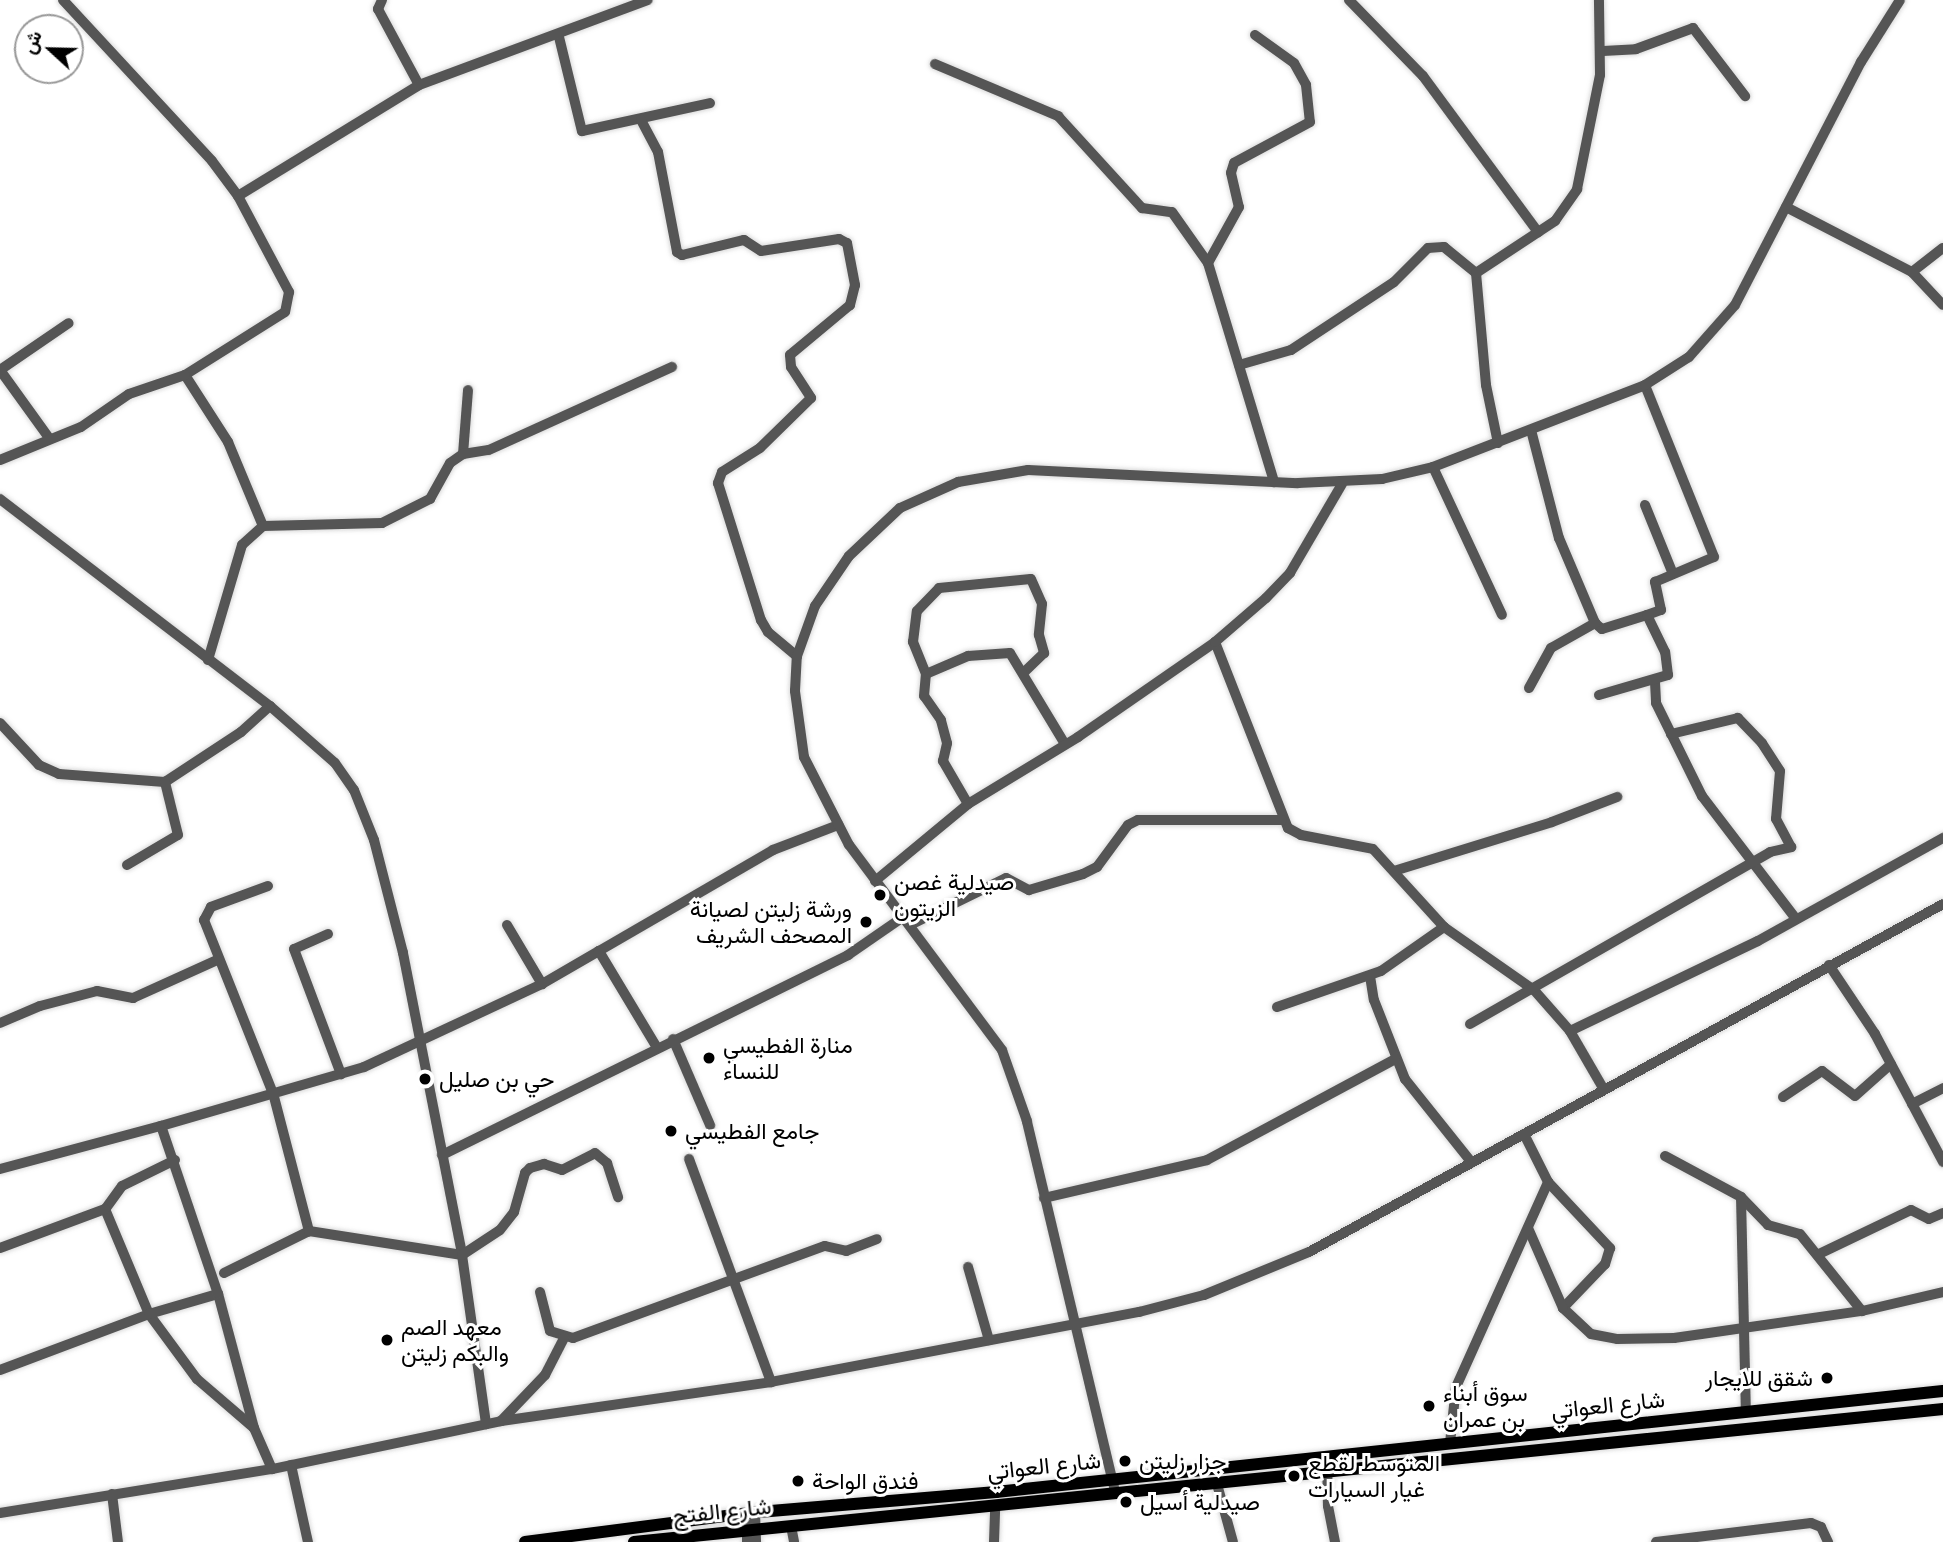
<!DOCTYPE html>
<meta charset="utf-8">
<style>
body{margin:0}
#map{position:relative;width:1943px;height:1542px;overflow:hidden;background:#fff;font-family:Ubuntu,Vazirmatn,sans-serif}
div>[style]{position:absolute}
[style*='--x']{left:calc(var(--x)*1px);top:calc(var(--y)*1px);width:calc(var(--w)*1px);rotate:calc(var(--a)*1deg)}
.roads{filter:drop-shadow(0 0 2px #dbdbdb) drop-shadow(0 0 2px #dbdbdb)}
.minor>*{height:10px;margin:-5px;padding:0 5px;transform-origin:5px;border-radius:5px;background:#555}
.major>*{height:12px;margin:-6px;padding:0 6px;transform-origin:6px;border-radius:6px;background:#000}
.dots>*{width:19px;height:19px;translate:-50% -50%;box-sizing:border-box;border:4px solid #fff;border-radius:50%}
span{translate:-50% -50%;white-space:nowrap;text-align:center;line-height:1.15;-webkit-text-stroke:6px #fff;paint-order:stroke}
.poi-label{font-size:23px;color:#000}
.left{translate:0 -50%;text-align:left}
.right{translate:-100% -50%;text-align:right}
.street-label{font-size:23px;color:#000}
.north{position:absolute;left:14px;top:14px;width:70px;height:70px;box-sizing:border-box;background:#fff;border:2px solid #999;border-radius:50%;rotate:292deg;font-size:19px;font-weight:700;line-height:28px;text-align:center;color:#000}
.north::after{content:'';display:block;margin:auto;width:24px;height:32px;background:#000;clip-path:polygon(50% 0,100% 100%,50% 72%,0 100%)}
</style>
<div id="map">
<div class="roads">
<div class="minor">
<i style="--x:63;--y:0;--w:219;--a:47.2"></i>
<i style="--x:212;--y:161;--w:44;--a:53.4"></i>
<i style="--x:238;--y:196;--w:109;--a:62"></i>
<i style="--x:289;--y:292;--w:20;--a:101"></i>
<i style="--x:285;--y:312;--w:118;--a:147.8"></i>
<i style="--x:185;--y:375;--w:80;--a:57.3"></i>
<i style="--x:228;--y:442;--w:91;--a:67.4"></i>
<i style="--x:263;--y:526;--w:28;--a:138"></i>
<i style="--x:242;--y:545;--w:120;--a:106.5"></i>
<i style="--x:382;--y:0;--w:10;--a:114"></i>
<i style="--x:378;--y:9;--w:86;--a:61.7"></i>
<i style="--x:1349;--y:0;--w:106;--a:45.8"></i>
<i style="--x:1423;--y:76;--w:194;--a:53.6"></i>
<i style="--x:1255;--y:35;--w:48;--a:35.7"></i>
<i style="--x:1294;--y:63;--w:25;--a:61"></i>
<i style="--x:1306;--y:85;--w:37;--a:84"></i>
<i style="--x:1310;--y:122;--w:86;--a:151.7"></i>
<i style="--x:1234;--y:163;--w:10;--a:107"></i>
<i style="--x:1231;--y:173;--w:35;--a:77"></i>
<i style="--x:1239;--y:207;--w:64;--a:119"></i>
<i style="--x:1208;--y:263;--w:229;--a:73.2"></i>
<i style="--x:559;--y:37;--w:97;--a:76.3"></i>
<i style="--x:582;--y:131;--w:131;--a:-12.3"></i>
<i style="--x:1603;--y:51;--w:33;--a:-3"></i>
<i style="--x:1636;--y:49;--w:61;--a:-20.2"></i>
<i style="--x:1693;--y:28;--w:86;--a:52.6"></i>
<i style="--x:935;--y:64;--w:134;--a:22.9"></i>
<i style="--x:1058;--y:116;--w:125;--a:47.6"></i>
<i style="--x:1142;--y:208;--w:30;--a:8"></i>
<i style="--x:1172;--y:212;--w:62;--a:54.8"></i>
<i style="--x:641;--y:120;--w:36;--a:62"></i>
<i style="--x:658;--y:152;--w:102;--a:79.2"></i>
<i style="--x:677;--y:252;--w:6;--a:31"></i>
<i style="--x:682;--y:255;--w:64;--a:-13.6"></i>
<i style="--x:744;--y:240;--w:20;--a:33"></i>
<i style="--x:761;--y:251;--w:79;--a:-8.7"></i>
<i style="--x:839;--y:239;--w:9;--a:27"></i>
<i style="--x:847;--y:243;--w:43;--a:79.2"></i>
<i style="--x:855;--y:285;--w:21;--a:104"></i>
<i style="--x:850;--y:305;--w:78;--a:140.2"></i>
<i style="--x:790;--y:355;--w:12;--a:85"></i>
<i style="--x:791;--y:367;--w:37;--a:57"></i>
<i style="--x:811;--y:398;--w:71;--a:135.6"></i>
<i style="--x:760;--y:448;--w:45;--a:147.7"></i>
<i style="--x:722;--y:472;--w:12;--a:110"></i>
<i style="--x:718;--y:483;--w:144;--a:72.6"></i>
<i style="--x:761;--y:620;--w:14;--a:60"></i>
<i style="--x:768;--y:632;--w:38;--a:40"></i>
<i style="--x:238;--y:196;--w:212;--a:-31.5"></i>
<i style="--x:419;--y:85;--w:244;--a:-20.4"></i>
<i style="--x:1786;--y:207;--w:142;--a:27.3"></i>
<i style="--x:1912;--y:272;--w:45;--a:46.8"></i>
<i style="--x:1912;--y:272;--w:39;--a:-38"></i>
<i style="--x:1239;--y:365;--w:54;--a:-16.1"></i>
<i style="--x:1291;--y:350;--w:123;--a:-33.4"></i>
<i style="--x:1394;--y:282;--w:48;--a:-45"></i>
<i style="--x:1428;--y:248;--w:16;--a:-4"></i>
<i style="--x:1444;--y:247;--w:41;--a:39.1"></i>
<i style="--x:0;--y:370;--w:84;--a:54.2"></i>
<i style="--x:0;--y:370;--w:83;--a:-34.3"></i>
<i style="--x:1531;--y:430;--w:112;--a:75.5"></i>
<i style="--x:1559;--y:538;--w:92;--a:67"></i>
<i style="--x:1595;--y:623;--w:9;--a:41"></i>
<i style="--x:1602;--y:629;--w:47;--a:-17.3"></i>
<i style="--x:1498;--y:443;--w:59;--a:-101.7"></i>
<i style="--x:1486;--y:385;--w:112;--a:-95.1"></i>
<i style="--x:1476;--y:273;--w:95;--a:-33.4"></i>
<i style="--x:1555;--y:221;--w:39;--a:-55"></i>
<i style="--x:1577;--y:189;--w:116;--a:-78.6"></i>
<i style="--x:1600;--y:75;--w:75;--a:-90.8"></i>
<i style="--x:463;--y:454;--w:64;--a:-85.5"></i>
<i style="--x:0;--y:460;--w:87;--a:-22.2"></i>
<i style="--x:81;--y:427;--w:58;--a:-34.5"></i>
<i style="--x:129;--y:394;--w:59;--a:-18.7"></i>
<i style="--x:1433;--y:467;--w:163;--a:65"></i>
<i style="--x:0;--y:499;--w:340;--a:37.5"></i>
<i style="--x:270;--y:706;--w:86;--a:41.2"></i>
<i style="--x:335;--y:763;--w:33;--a:55"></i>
<i style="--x:354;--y:790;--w:54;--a:68.2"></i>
<i style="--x:374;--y:840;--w:117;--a:75.6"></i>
<i style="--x:403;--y:953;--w:308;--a:78.9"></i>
<i style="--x:462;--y:1255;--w:171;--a:81.9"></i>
<i style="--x:1645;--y:505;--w:74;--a:67.9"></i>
<i style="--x:263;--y:526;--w:119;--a:-1.4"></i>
<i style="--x:382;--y:523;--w:54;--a:-26.6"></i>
<i style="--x:430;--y:499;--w:41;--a:-60.9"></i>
<i style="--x:450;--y:463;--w:16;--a:-35"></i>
<i style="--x:463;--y:454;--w:26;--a:-9"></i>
<i style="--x:489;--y:450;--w:201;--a:-24.4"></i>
<i style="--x:1215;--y:642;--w:200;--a:68.6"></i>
<i style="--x:1288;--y:828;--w:15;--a:28"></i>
<i style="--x:1301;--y:835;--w:73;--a:11"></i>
<i style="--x:1373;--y:849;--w:105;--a:47.7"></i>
<i style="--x:1444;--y:927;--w:110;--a:35"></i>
<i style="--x:1534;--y:990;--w:55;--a:48.7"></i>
<i style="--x:1570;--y:1031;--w:66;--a:59.9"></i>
<i style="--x:926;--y:674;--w:35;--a:-112"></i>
<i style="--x:913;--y:642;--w:31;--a:-83"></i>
<i style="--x:917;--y:611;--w:32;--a:-46"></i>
<i style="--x:939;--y:588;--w:92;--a:-5.6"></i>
<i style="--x:1031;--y:579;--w:27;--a:66"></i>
<i style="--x:1042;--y:604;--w:31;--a:96"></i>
<i style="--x:1039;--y:635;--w:19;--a:74"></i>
<i style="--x:1044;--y:653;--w:28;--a:136"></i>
<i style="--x:1655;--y:682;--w:21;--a:87"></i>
<i style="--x:1656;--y:703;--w:104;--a:63.7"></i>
<i style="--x:1702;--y:796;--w:155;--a:52.6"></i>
<i style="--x:1529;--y:688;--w:46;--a:-61.2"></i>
<i style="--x:1551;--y:648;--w:51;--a:-29.6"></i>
<i style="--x:1599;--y:695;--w:72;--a:-16.2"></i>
<i style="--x:1668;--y:675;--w:23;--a:-97"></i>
<i style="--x:1665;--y:652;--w:41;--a:-115.9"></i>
<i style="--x:1647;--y:615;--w:15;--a:-20"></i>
<i style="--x:1661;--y:610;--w:29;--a:-102"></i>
<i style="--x:1655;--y:582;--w:64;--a:-23"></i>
<i style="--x:1714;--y:557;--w:185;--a:-111.9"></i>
<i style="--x:0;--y:723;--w:57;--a:47.1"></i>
<i style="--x:39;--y:765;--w:22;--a:24"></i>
<i style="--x:59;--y:774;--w:106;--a:4.3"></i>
<i style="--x:165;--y:782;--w:91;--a:-33.3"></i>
<i style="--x:241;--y:732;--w:39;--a:-42"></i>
<i style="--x:968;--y:804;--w:50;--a:-120.2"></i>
<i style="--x:943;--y:761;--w:18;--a:-77"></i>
<i style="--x:947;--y:743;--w:24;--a:-105"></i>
<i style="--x:941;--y:720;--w:29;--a:-125"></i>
<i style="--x:924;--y:696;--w:22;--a:-85"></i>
<i style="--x:926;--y:674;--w:46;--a:-23.2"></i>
<i style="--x:968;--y:656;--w:42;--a:-4.1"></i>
<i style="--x:1010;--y:653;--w:106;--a:58.9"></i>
<i style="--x:127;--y:865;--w:59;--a:-30.5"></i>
<i style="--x:178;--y:835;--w:55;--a:-103.8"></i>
<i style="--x:1394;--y:871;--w:165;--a:-17.2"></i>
<i style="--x:1552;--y:822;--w:70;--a:-21"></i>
<i style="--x:875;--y:881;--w:121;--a:-39.6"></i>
<i style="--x:968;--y:804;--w:129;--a:-31.3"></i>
<i style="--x:1078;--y:737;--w:167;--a:-34.7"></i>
<i style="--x:1215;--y:642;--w:67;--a:-40.8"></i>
<i style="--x:1266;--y:598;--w:35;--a:-46"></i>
<i style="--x:1290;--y:573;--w:103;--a:-59.7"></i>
<i style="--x:268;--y:886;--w:61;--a:159.8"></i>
<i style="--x:211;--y:907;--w:15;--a:118"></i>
<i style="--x:204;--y:920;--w:186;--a:68.3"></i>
<i style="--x:273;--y:1093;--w:143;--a:75.4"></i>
<i style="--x:507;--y:925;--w:69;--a:59.3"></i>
<i style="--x:542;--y:984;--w:66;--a:-30.1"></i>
<i style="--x:910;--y:925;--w:107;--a:-26.1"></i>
<i style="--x:1006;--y:878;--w:26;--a:28"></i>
<i style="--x:1029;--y:890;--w:56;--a:-16.5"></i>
<i style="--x:1083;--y:874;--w:16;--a:-27"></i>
<i style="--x:1097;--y:867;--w:52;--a:-53.6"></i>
<i style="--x:1128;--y:825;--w:11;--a:-27"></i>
<i style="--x:1138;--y:820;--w:144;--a:0"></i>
<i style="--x:328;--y:934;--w:37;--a:156"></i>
<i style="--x:294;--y:949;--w:134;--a:69.4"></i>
<i style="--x:1829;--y:965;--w:83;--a:56.3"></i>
<i style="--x:1875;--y:1034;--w:145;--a:62"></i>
<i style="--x:1370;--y:976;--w:24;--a:81"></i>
<i style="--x:1374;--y:1000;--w:85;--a:68.6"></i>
<i style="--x:1405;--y:1079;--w:107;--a:51.4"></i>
<i style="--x:1277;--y:1007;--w:110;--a:-19.1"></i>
<i style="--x:1381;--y:971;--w:77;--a:-34.9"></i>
<i style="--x:0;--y:1023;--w:43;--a:-23"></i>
<i style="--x:40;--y:1006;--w:59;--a:-14.7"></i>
<i style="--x:97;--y:991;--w:37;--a:11"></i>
<i style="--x:133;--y:998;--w:92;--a:-24.3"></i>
<i style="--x:1470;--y:1024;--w:346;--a:-29.8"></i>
<i style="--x:1770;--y:852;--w:22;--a:-13"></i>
<i style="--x:1791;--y:847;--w:32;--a:-118"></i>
<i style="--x:1776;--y:819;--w:48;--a:-85.2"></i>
<i style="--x:1780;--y:771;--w:33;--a:-123"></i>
<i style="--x:1762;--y:743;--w:35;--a:-134"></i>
<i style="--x:1738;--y:718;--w:69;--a:166.6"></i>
<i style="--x:1570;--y:1031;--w:208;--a:-25.6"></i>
<i style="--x:1758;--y:941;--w:212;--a:-29.1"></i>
<i style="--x:673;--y:1039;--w:94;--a:66.7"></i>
<i style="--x:656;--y:1046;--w:111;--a:-121"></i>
<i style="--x:599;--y:951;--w:201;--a:-30.1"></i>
<i style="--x:773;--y:850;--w:70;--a:-21"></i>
<i style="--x:1783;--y:1097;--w:47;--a:-33.7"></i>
<i style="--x:1822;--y:1071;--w:41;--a:37.1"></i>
<i style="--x:1855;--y:1096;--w:48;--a:-41.6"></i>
<i style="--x:1912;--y:1104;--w:35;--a:-27"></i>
<i style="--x:1524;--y:1134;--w:54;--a:63.4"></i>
<i style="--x:1548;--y:1182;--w:91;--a:46.8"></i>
<i style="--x:1610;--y:1248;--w:17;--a:107"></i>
<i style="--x:1605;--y:1264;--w:61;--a:133.7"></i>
<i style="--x:1563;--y:1308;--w:38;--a:43"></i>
<i style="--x:1591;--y:1334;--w:26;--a:11"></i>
<i style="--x:1617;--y:1339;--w:57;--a:-1"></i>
<i style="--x:1674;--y:1338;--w:190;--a:-8.2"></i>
<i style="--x:1862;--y:1311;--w:83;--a:-13.2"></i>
<i style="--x:442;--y:1155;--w:453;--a:-26.2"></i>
<i style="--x:848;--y:955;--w:67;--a:-34.6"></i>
<i style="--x:1665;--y:1156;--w:86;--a:28.3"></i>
<i style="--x:1741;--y:1197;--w:39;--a:46"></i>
<i style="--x:1768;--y:1225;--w:33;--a:16"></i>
<i style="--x:1800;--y:1234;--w:99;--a:51.2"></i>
<i style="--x:689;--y:1159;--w:238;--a:69.8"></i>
<i style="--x:175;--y:1160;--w:59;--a:153.9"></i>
<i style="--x:122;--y:1186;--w:29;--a:126"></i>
<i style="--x:105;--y:1209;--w:114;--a:67.3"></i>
<i style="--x:149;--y:1314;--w:81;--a:53.6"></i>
<i style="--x:197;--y:1379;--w:75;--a:40.7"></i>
<i style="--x:254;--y:1428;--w:45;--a:66.3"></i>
<i style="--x:0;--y:1169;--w:167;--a:-15"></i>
<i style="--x:1741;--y:1197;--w:214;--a:88.7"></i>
<i style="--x:1044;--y:1198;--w:167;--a:-13.1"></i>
<i style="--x:1207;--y:1160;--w:213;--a:-28.2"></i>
<i style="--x:1528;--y:1228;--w:87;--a:66.4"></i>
<i style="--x:0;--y:1248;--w:112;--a:-20.4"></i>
<i style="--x:1819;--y:1254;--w:102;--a:-25.6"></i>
<i style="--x:1911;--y:1210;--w:20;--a:27"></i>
<i style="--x:1929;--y:1219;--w:15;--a:-23"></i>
<i style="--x:968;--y:1267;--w:76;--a:74"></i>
<i style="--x:224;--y:1273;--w:95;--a:-26.3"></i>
<i style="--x:309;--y:1231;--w:155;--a:8.9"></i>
<i style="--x:462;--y:1255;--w:45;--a:-33.3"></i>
<i style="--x:500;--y:1230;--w:23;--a:-52"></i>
<i style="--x:514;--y:1212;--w:41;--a:-74.2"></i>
<i style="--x:525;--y:1173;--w:7;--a:-45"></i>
<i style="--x:530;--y:1168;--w:15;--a:-16"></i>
<i style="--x:544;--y:1164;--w:19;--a:18"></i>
<i style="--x:562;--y:1170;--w:37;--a:-27"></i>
<i style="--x:595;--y:1153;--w:16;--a:40"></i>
<i style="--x:607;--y:1163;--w:36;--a:72"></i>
<i style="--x:540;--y:1292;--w:40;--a:75.6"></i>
<i style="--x:550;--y:1331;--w:24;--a:17"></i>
<i style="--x:573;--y:1338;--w:268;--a:-20.1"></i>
<i style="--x:825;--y:1246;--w:22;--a:13"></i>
<i style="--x:846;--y:1251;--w:33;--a:-21"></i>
<i style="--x:0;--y:1370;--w:159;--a:-20.6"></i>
<i style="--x:149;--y:1314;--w:72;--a:-16.2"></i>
<i style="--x:501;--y:1421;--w:64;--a:-46.3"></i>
<i style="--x:545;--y:1375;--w:42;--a:-62.8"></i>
<i style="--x:254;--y:1428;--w:139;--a:-105"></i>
<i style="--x:218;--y:1294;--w:177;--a:-108.7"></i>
<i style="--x:161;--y:1126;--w:211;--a:-16.2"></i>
<i style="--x:364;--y:1067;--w:196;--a:-25"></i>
<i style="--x:1450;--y:1443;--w:56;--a:-83.9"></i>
<i style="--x:1456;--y:1387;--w:225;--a:-65.8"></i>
<i style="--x:1327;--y:1456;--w:50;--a:88.9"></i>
<i style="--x:1328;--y:1506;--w:37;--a:79"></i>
<i style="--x:291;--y:1465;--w:79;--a:77.6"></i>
<i style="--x:1217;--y:1484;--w:60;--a:74.6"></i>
<i style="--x:1114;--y:1487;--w:376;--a:-103.4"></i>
<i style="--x:1027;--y:1121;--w:75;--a:-109.4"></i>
<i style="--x:1002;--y:1050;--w:256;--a:-126.7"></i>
<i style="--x:849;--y:845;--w:99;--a:-117.1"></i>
<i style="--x:804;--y:757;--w:67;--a:-97.8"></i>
<i style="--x:795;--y:691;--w:35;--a:-87"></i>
<i style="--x:797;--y:656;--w:53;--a:-70.2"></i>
<i style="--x:815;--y:606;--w:60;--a:-55.8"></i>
<i style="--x:849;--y:556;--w:70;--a:-43.3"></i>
<i style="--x:900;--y:508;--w:64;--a:-24.1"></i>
<i style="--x:958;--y:482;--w:71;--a:-9.7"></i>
<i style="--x:1028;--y:470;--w:270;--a:2.8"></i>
<i style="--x:1298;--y:483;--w:84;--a:-2.7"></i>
<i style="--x:1382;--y:479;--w:52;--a:-13.2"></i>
<i style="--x:1433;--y:467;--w:227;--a:-21.1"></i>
<i style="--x:1645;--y:385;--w:52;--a:-32.5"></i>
<i style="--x:1689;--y:357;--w:69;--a:-48.5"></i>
<i style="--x:1735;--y:305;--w:274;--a:-62.6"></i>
<i style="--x:1861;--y:62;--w:73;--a:-57.8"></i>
<i style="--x:112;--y:1494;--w:48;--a:82.9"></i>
<i style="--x:755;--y:1512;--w:30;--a:88"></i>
<i style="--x:0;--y:1513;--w:276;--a:-9.2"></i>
<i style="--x:272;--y:1469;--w:234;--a:-11.8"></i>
<i style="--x:501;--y:1421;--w:273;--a:-8.2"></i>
<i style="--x:771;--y:1382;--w:375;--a:-10.8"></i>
<i style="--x:1139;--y:1312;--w:67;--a:-14.7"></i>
<i style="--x:1204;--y:1295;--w:113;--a:-22.3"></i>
<i style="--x:1309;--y:1252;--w:723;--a:-28.76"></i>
<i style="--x:747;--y:1513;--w:29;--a:90"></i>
<i style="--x:791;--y:1526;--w:16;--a:79"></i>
<i style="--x:994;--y:1542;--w:35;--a:-88"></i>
<i style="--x:1656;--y:1542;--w:156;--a:-7"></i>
<i style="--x:1811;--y:1523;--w:11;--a:22"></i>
<i style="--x:1821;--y:1527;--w:17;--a:65"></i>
</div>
<div class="major">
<i style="--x:525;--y:1542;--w:224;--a:-7.4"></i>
<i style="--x:747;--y:1513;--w:250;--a:-4.8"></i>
<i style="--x:996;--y:1492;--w:952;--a:-6.09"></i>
<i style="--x:634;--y:1542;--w:1316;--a:-5.8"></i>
</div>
</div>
<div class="dots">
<i style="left:880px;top:895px;background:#000"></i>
<i style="left:866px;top:922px;background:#000"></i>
<i style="left:709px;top:1058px;background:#000"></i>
<i style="left:425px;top:1079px;background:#000"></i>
<i style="left:671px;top:1131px;background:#000"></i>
<i style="left:387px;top:1340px;background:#000"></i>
<i style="left:1827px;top:1378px;background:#000"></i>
<i style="left:1429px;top:1406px;background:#000"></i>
<i style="left:1125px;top:1461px;background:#000"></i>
<i style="left:1294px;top:1476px;background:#000"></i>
<i style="left:798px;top:1481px;background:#000"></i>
<i style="left:1126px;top:1502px;background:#000"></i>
</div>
<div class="poi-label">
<span class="left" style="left:894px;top:895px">صيدلية غصن<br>الزيتون</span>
<span class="right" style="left:852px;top:922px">ورشة زليتن لصيانة<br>المصحف الشريف</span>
<span class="left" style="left:723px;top:1058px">منارة الفطيسي<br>للنساء</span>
<span class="left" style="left:439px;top:1079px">حي بن صليل</span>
<span class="left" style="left:685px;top:1131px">جامع الفطيسي</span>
<span class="left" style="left:401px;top:1340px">معهد الصم<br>والبكم زليتن</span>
<span class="right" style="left:1813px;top:1378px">شقق للايجار</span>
<span class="left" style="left:1443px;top:1406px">سوق أبناء<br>بن عمران</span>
<span class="left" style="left:1139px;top:1461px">جزار زليتن</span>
<span class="left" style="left:1308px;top:1476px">المتوسط لقطع<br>غيار السيارات</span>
<span class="left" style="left:812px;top:1481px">فندق الواحة</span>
<span class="left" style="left:1140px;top:1502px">صيدلية أسيل</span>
</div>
<div class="street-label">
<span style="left:1608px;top:1405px;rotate:-6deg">شارع العواتي</span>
<span style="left:1044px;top:1466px;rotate:-6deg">شارع العواتي</span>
<span style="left:722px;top:1511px;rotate:-6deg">شارع الفتح</span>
</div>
<div class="north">ش</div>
</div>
